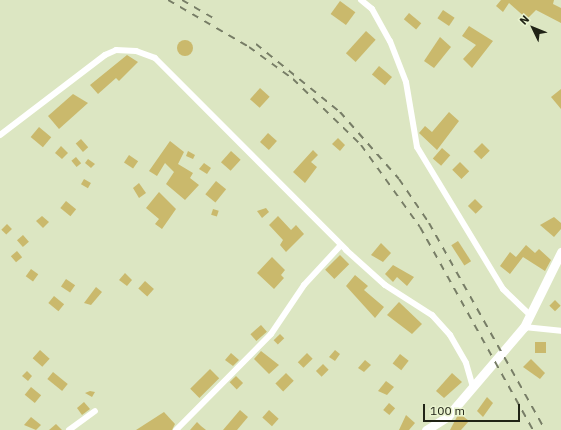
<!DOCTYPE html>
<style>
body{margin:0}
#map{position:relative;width:561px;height:430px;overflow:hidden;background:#dce6c2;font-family:"IBM Plex Sans",sans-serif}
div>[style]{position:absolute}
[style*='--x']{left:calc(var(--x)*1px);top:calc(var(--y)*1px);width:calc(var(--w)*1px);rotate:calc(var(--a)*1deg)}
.building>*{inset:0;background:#cab96c;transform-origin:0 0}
.round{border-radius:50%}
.street>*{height:6px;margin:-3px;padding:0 3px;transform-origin:3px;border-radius:3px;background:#fff}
.secondary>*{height:9px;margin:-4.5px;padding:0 4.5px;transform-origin:4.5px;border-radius:4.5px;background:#fff}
.rail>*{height:2px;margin-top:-1px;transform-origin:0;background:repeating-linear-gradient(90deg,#777d66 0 7px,transparent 0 14px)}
span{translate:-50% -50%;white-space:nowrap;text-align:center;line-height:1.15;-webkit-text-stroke:3px #e9f3cf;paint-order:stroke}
.north{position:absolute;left:513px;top:8px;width:40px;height:40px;-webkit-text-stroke:3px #e9f3cf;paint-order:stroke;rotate:313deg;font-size:11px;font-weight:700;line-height:16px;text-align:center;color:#202316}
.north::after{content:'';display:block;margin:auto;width:14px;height:18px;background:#202316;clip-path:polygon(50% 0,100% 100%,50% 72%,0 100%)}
.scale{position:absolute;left:423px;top:404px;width:97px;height:18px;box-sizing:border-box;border:2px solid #202316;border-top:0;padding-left:5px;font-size:12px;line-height:14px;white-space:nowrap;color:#202316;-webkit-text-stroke:3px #e9f3cf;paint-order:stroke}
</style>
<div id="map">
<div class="building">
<i style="clip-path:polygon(501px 0,554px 0,553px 4px,561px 8px,561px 23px,536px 10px,527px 19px,509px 3px,503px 12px,496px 6px)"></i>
<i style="left:340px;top:1px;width:19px;height:16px;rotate:36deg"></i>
<i style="left:443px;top:10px;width:14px;height:10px;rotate:34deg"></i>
<i style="left:409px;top:13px;width:16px;height:8px;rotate:40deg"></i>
<i style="clip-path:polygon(469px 26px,493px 41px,472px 68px,463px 59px,476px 45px,462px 36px)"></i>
<i style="left:366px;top:31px;width:13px;height:30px;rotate:42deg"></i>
<i style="clip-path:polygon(440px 37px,451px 47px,434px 68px,424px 61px)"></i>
<i class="round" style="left:177px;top:40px;width:16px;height:16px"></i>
<i style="clip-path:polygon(127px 55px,138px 62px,119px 81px,116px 78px,98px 94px,90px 85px)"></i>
<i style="left:379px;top:66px;width:17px;height:11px;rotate:40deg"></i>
<i style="left:260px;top:88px;width:13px;height:15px;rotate:42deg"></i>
<i style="clip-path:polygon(561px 89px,561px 109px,551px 97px)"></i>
<i style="clip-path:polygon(73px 94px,88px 103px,59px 129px,48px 116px)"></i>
<i style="clip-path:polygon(449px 112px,459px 121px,437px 150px,419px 133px,425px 126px,432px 132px)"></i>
<i style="left:39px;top:127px;width:16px;height:13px;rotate:40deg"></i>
<i style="left:268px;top:133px;width:12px;height:12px;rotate:42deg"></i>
<i style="clip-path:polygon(338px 138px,345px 145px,340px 151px,332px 144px)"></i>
<i style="left:81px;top:139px;width:11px;height:7px;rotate:49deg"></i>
<i style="clip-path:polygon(170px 141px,184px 152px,178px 164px,193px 173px,190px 178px,199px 185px,185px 200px,166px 184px,174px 172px,165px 163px,157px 176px,149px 171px)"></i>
<i style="left:482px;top:143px;width:11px;height:12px;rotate:45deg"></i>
<i style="clip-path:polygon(61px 146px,68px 153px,62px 159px,55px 153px)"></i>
<i style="left:442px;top:148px;width:11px;height:14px;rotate:41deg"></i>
<i style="clip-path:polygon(313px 150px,318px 155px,311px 162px,317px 167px,305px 183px,293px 172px)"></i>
<i style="clip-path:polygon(188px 151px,195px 155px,193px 159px,186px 156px)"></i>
<i style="left:231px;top:151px;width:13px;height:15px;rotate:42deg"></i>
<i style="left:129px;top:155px;width:11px;height:9px;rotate:34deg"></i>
<i style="left:76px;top:157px;width:8px;height:6px;rotate:50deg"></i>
<i style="clip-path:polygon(88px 159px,95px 164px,91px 168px,85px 163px)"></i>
<i style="left:460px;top:162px;width:13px;height:11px;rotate:45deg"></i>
<i style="clip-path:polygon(204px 163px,211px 168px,207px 174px,199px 169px)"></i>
<i style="left:84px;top:179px;width:8px;height:6px;rotate:30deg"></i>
<i style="left:216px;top:181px;width:13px;height:17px;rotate:39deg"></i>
<i style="clip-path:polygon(139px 183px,146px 193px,139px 198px,133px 188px)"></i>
<i style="clip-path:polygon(159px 192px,176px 209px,162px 229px,155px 224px,159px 219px,146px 208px)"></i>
<i style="left:475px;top:199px;width:11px;height:10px;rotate:45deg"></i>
<i style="left:66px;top:201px;width:13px;height:9px;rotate:39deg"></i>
<i style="clip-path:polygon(266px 208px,269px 212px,262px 218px,257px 211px)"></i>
<i style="left:213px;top:209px;width:6px;height:6px;rotate:18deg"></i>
<i style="clip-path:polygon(42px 216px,49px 222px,43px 228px,36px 221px)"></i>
<i style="clip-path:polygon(278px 216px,291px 230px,296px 225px,304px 234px,286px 252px,280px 245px,283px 240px,269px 225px)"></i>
<i style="clip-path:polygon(554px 217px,561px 223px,561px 229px,554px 237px,540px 225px)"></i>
<i style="left:7px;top:224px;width:7px;height:8px;rotate:45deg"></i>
<i style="left:23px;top:235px;width:9px;height:8px;rotate:49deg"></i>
<i style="left:458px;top:241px;width:24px;height:8px;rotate:57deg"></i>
<i style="clip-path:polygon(381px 243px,391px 253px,383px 262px,371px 255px)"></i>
<i style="clip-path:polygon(526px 245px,535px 253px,539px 249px,551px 260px,545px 271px,523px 257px,510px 274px,500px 266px,510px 252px,516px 257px)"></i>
<i style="left:17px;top:251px;width:8px;height:8px;rotate:50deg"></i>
<i style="left:340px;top:255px;width:13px;height:21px;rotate:45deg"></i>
<i style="clip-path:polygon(272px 257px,285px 270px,281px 275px,284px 278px,274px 289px,257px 273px)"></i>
<i style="clip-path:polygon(393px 265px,414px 277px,407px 286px,397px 277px,393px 282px,385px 274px)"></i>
<i style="left:31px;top:269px;width:9px;height:9px;rotate:36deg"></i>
<i style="clip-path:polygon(125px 273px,132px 280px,127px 286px,119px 280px)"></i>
<i style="clip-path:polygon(355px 275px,368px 286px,364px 290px,384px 307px,375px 318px,346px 286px)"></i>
<i style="left:66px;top:279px;width:11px;height:9px;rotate:34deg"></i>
<i style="left:145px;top:281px;width:12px;height:10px;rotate:42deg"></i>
<i style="clip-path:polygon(96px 287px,102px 292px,91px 305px,84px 303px)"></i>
<i style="left:54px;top:296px;width:13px;height:9px;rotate:39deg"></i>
<i style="left:555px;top:300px;width:8px;height:8px;rotate:45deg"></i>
<i style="clip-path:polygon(399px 302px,422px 324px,412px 334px,387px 315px)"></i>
<i style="left:261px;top:325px;width:9px;height:14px;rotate:49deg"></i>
<i style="left:280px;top:334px;width:6px;height:9px;rotate:45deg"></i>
<i style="left:535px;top:342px;width:11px;height:11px"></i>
<i style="left:40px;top:350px;width:13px;height:11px;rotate:42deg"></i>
<i style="clip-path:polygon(335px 350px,340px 354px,335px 361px,329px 357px)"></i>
<i style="clip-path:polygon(261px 351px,279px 365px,269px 374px,254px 359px)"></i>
<i style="clip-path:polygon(231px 353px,239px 360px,233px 366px,225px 360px)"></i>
<i style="left:307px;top:353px;width:8px;height:13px;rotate:45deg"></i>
<i style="left:400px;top:354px;width:11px;height:12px;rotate:38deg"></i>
<i style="clip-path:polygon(531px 359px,545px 373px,540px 379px,523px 367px)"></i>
<i style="clip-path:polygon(365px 360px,371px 365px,364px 372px,358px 368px)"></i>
<i style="left:323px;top:364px;width:8px;height:10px;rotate:45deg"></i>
<i style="left:210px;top:369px;width:13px;height:28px;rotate:45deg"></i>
<i style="clip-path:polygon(27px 371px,32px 376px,28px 381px,22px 376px)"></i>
<i style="left:53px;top:372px;width:19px;height:9px;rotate:39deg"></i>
<i style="left:286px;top:373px;width:11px;height:15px;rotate:45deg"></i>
<i style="clip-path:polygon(452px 373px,462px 382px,444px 398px,436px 391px)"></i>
<i style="left:236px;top:376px;width:10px;height:9px;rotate:45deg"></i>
<i style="clip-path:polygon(386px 381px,394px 387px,387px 395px,378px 391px)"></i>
<i style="left:31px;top:387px;width:13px;height:10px;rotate:39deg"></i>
<i style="clip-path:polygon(90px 391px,95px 392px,92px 397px,85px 393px)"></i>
<i style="clip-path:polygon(487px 397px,493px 403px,483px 417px,477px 411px)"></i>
<i style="clip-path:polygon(84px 402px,90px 409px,82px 415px,77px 408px)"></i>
<i style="left:389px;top:403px;width:8px;height:9px;rotate:40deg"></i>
<i style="clip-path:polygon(240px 410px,248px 417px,237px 430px,223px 430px)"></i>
<i style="left:269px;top:410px;width:13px;height:10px;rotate:42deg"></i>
<i style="clip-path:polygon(164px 412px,175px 424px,172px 430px,136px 430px)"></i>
<i style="clip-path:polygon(459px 413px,469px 421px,461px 430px,450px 430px)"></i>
<i style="clip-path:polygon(406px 415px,415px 423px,409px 430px,399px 430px)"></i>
<i style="clip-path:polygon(31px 417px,41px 425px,36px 430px,24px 425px)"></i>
<i style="clip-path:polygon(197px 422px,201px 426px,206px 430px,190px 430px)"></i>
<i style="clip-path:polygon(56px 424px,62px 430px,49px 430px)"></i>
</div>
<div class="street">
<i style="--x:361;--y:0;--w:14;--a:39"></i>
<i style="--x:372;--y:9;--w:37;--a:61"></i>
<i style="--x:390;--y:41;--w:44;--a:68.7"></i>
<i style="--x:406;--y:82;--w:66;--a:80.4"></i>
<i style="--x:417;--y:147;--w:166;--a:58.8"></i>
<i style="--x:503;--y:289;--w:37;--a:44"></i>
<i style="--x:0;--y:135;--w:132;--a:-37.3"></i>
<i style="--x:105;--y:55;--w:12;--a:-24"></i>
<i style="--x:116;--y:50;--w:20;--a:3"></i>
<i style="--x:136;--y:51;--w:20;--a:20"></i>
<i style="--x:155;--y:58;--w:271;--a:45.1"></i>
<i style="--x:346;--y:250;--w:52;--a:41.9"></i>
<i style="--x:385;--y:285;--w:56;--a:32.6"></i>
<i style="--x:432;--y:315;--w:27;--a:48"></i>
<i style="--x:450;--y:335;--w:32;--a:60"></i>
<i style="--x:466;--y:363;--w:25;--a:74"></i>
<i style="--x:524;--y:327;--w:37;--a:6"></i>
<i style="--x:69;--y:430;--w:32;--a:-36"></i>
<i style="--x:176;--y:430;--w:135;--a:-45.3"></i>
<i style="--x:271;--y:334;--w:59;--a:-56"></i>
<i style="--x:304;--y:285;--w:54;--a:-47.2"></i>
</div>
<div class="secondary">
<i style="--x:426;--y:430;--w:25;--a:-32"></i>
<i style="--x:447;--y:417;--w:118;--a:-49.5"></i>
<i style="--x:524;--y:327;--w:84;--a:-63.7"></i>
</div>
<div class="rail">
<i style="--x:168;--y:0;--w:94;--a:30.1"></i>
<i style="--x:249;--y:47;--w:54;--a:36"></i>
<i style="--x:293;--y:79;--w:95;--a:44.1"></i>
<i style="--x:361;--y:145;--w:101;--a:54.3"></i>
<i style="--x:420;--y:227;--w:232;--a:60.9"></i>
<i style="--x:182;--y:0;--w:38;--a:30"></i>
<i style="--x:256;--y:44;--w:108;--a:39"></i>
<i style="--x:340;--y:112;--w:89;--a:48.6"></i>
<i style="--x:399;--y:179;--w:53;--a:55.7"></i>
<i style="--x:429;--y:223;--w:237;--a:60.7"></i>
</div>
<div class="north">N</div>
<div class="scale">100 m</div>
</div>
